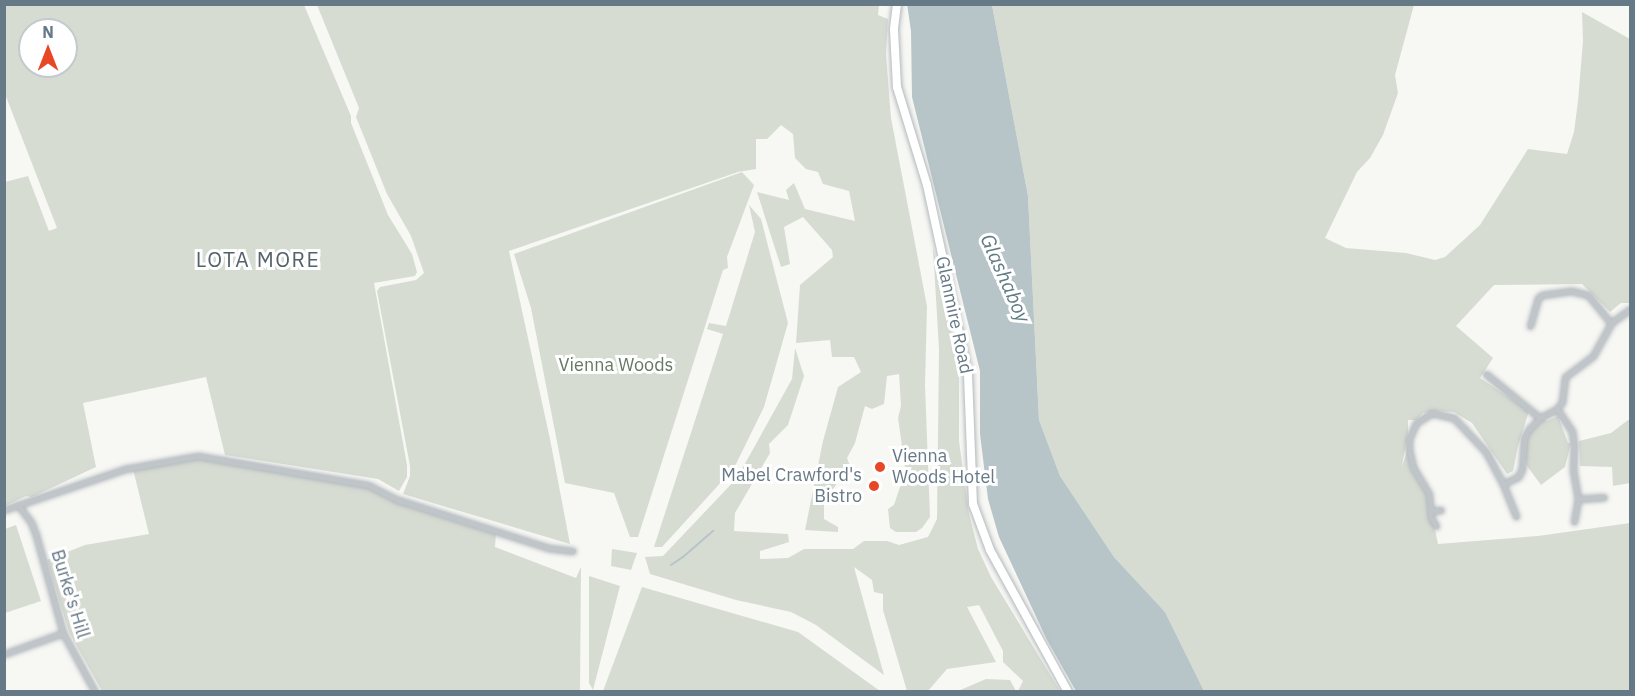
<!DOCTYPE html>
<style>
body{margin:0}
#map{position:relative;width:1635px;height:696px;overflow:hidden;background:#f7f7f4;font-family:"IBM Plex Sans",sans-serif}
div>[style]{position:absolute}
[style*='--x']{left:calc(var(--x)*1px);top:calc(var(--y)*1px);width:calc(var(--w)*1px);rotate:calc(var(--a)*1deg)}
.green>*{inset:0;background:#d7dcd3}
.water>*{inset:0;background:#b7c5c8}
.stream>*{height:2px;margin:-1px;padding:0 1px;transform-origin:1px;border-radius:1px;background:#b7c5c8}
.roads{filter:drop-shadow(0 0 2px #b3b9bd) drop-shadow(0 0 2px #b3b9bd)}
.street>*{height:5px;margin:-2.5px;padding:0 2.5px;transform-origin:2.5px;border-radius:2.5px;background:#c0c5c9}
.secondary>*{height:8px;margin:-4px;padding:0 4px;transform-origin:4px;border-radius:4px;background:#fff}
.dots>*{width:16px;height:16px;translate:-50% -50%;box-sizing:border-box;border:3px solid #fff;border-radius:50%}
span{translate:-50% -50%;white-space:nowrap;text-align:center;line-height:1.15;-webkit-text-stroke:6px #fff;paint-order:stroke}
.street-label{font-size:18px;color:#667986}
.park-label{font-size:18px;color:#667861}
.poi-label{font-size:18px;color:#667986}
.left{translate:0 -50%;text-align:left}
.right{translate:-100% -50%;text-align:right}
.water-label{font-size:20px;color:#617b82;font-style:italic}
.quarter-label{font-size:21px;color:#54626b;letter-spacing:1.5px}
.frame{position:absolute;inset:0;border:6px solid #667986;pointer-events:none}
.north{position:absolute;left:18px;top:18px;width:60px;height:60px;box-sizing:border-box;background:#fff;border:2px solid #c2c9cf;border-radius:50%;rotate:0deg;font-size:16px;font-weight:700;line-height:24px;text-align:center;color:#667986}
.north::after{content:'';display:block;margin:auto;width:21px;height:27px;background:#e74724;clip-path:polygon(50% 0,100% 100%,50% 72%,0 100%)}
</style>
<div id="map">
<div class="green">
<i style="clip-path:polygon(evenodd,4px 5px,304px 5px,351px 116px,351px 123px,388px 215px,412px 254px,417px 272px,415px 276px,374px 283px,407px 465px,407px 477px,399px 491px,378px 479px,225px 455px,206px 377px,83px 403px,96px 467px,32px 497px,26px 496px,5px 506px,5px 182px,28px 176px,49px 231px,57px 228px,5px 94px,4px 5px,30px 30px,66px 30px,66px 66px,30px 66px,30px 30px)"></i>
<i style="clip-path:polygon(317px 5px,879px 5px,878px 15px,888px 19px,886px 55px,891px 118px,927px 306px,925px 385px,930px 517px,922px 528px,916px 532px,896px 532px,890px 528px,889px 519px,888px 509px,894px 505px,900px 487px,907px 481px,898px 418px,901px 406px,899px 374px,887px 376px,884px 404px,872px 409px,865px 406px,855px 443px,847px 458px,850px 466px,824px 501px,824px 519px,838px 527px,838px 532px,805px 530px,823px 441px,838px 387px,861px 372px,854px 357px,832px 357px,830px 340px,796px 343px,800px 285px,833px 257px,832px 250px,803px 217px,784px 227px,790px 264px,781px 267px,757px 192px,789px 200px,786px 190px,794px 183px,805px 209px,855px 221px,849px 191px,823px 184px,818px 172px,806px 169px,795px 158px,793px 134px,781px 125px,767px 139px,756px 139px,756px 169px,738px 172px,509px 251px,550px 439px,570px 544px,403px 494px,410px 476px,410px 466px,377px 291px,380px 287px,416px 280px,424px 273px,411px 236px,387px 194px,356px 117px,359px 108px)"></i>
<i style="clip-path:polygon(992px 5px,1414px 5px,1395px 75px,1398px 93px,1383px 135px,1370px 158px,1357px 172px,1325px 238px,1346px 248px,1406px 253px,1435px 260px,1445px 257px,1480px 225px,1528px 149px,1567px 154px,1574px 132px,1578px 101px,1583px 41px,1582px 12px,1630px 39px,1630px 303px,1621px 303px,1610px 312px,1582px 284px,1494px 285px,1456px 326px,1493px 358px,1480px 378px,1529px 411px,1518px 446px,1513px 471px,1507px 474px,1472px 423px,1454px 412px,1437px 411px,1423px 413px,1416px 420px,1408px 420px,1408px 433px,1402px 466px,1408px 449px,1426px 486px,1438px 544px,1538px 536px,1630px 523px,1630px 691px,1204px 691px,1165px 612px,1114px 557px,1060px 476px,1039px 420px,1028px 196px)"></i>
<i style="clip-path:polygon(742px 172px,754px 185px,727px 257px,728px 268px,723px 270px,638px 537px,630px 537px,614px 493px,565px 483px,531px 308px,514px 254px)"></i>
<i style="clip-path:polygon(749px 205px,761px 219px,788px 323px,764px 407px,734px 468px,662px 547px,654px 547px,723px 334px,707px 329px,709px 323px,726px 326px,755px 232px)"></i>
<i style="clip-path:polygon(933px 247px,959px 366px,959px 441px,969px 514px,978px 549px,991px 577px,1060px 691px,1018px 691px,1023px 681px,1003px 662px,1003px 651px,979px 605px,967px 607px,996px 662px,947px 669px,928px 691px,907px 691px,883px 610px,883px 594px,874px 592px,872px 580px,854px 567px,884px 675px,816px 625px,791px 612px,736px 600px,650px 574px,645px 557px,663px 556px,737px 478px,792px 379px,795px 348px,804px 376px,788px 425px,769px 444px,770px 453px,735px 513px,734px 531px,788px 534px,789px 542px,760px 551px,760px 559px,788px 558px,804px 549px,853px 549px,864px 541px,887px 541px,899px 545px,928px 537px,937px 519px,939px 350px)"></i>
<i style="clip-path:polygon(1537px 415px,1547px 421px,1558px 416px,1568px 443px,1571px 443px,1565px 467px,1541px 485px,1527px 466px,1525px 457px,1525px 444px)"></i>
<i style="clip-path:polygon(1628px 420px,1630px 420px,1630px 483px,1613px 486px,1612px 467px,1580px 466px,1579px 441px,1611px 433px)"></i>
<i style="clip-path:polygon(193px 456px,383px 490px,398px 500px,496px 533px,495px 547px,576px 578px,581px 567px,580px 691px,102px 691px,69px 632px,47px 560px,85px 545px,149px 534px,133px 469px)"></i>
<i style="clip-path:polygon(16px 525px,41px 601px,5px 613px,5px 529px)"></i>
<i style="clip-path:polygon(612px 549px,637px 553px,631px 570px,611px 566px)"></i>
<i style="clip-path:polygon(589px 576px,620px 586px,593px 690px,589px 683px)"></i>
<i style="clip-path:polygon(642px 587px,798px 632px,880px 691px,603px 691px)"></i>
<i style="clip-path:polygon(986px 679px,1010px 680px,1016px 691px,958px 691px)"></i>
</div>
<div class="water">
<i style="clip-path:polygon(907px 4px,992px 5px,1028px 196px,1039px 420px,1060px 476px,1114px 557px,1165px 612px,1204px 691px,1076px 691px,1047px 640px,999px 537px,988px 499px,980px 434px,980px 371px,912px 97px,911px 31px)"></i>
</div>
<div class="stream">
<i style="--x:671;--y:565;--w:14;--a:-34"></i>
<i style="--x:683;--y:557;--w:40;--a:-41"></i>
</div>
<div class="roads">
<div class="street">
<i style="--x:1530;--y:326;--w:29;--a:-74"></i>
<i style="--x:1538;--y:298;--w:5;--a:-37"></i>
<i style="--x:1542;--y:295;--w:30;--a:-8"></i>
<i style="--x:1572;--y:291;--w:16;--a:14"></i>
<i style="--x:1588;--y:295;--w:36;--a:51"></i>
<i style="--x:1486;--y:374;--w:70;--a:39.2"></i>
<i style="--x:1557;--y:409;--w:27;--a:56"></i>
<i style="--x:1572;--y:431;--w:14;--a:82"></i>
<i style="--x:1574;--y:445;--w:25;--a:92"></i>
<i style="--x:1573;--y:470;--w:29;--a:80"></i>
<i style="--x:1578;--y:499;--w:23;--a:100"></i>
<i style="--x:1503;--y:484;--w:17;--a:-25"></i>
<i style="--x:1518;--y:477;--w:9;--a:-63"></i>
<i style="--x:1522;--y:469;--w:31;--a:-86"></i>
<i style="--x:1524;--y:438;--w:10;--a:-61"></i>
<i style="--x:1529;--y:429;--w:16;--a:-45"></i>
<i style="--x:1540;--y:418;--w:19;--a:-28"></i>
<i style="--x:1557;--y:409;--w:9;--a:-54"></i>
<i style="--x:1562;--y:402;--w:25;--a:-83"></i>
<i style="--x:1565;--y:377;--w:35;--a:-37"></i>
<i style="--x:1593;--y:356;--w:38;--a:-61"></i>
<i style="--x:1611;--y:323;--w:24;--a:-36"></i>
<i style="--x:1578;--y:499;--w:26;--a:-4"></i>
<i style="--x:18;--y:505;--w:21;--a:53"></i>
<i style="--x:31;--y:522;--w:14;--a:69"></i>
<i style="--x:36;--y:535;--w:102;--a:74.6"></i>
<i style="--x:63;--y:633;--w:67;--a:61.5"></i>
<i style="--x:4;--y:510;--w:128;--a:-18.7"></i>
<i style="--x:125;--y:469;--w:74;--a:-10.1"></i>
<i style="--x:198;--y:456;--w:172;--a:9.7"></i>
<i style="--x:368;--y:485;--w:34;--a:27"></i>
<i style="--x:398;--y:500;--w:157;--a:17.7"></i>
<i style="--x:548;--y:548;--w:25;--a:7"></i>
<i style="--x:1431;--y:511;--w:10;--a:-6"></i>
<i style="--x:1436;--y:526;--w:9;--a:-122"></i>
<i style="--x:1431;--y:518;--w:24;--a:-95"></i>
<i style="--x:1429;--y:494;--w:31;--a:-121"></i>
<i style="--x:1413;--y:467;--w:18;--a:-103"></i>
<i style="--x:1409;--y:449;--w:10;--a:-90"></i>
<i style="--x:1409;--y:439;--w:17;--a:-66"></i>
<i style="--x:1416;--y:423;--w:19;--a:-32"></i>
<i style="--x:1432;--y:413;--w:23;--a:13"></i>
<i style="--x:1454;--y:418;--w:47;--a:46.7"></i>
<i style="--x:1486;--y:452;--w:36;--a:62"></i>
<i style="--x:1503;--y:484;--w:35;--a:68"></i>
<i style="--x:4;--y:654;--w:63;--a:-19.6"></i>
</div>
<div class="secondary">
<i style="--x:897;--y:4;--w:26;--a:97"></i>
<i style="--x:894;--y:30;--w:57;--a:87"></i>
<i style="--x:897;--y:87;--w:102;--a:73"></i>
<i style="--x:927;--y:185;--w:194;--a:77.8"></i>
<i style="--x:968;--y:375;--w:129;--a:87.8"></i>
<i style="--x:973;--y:504;--w:49;--a:69.7"></i>
<i style="--x:990;--y:550;--w:162;--a:61.2"></i>
</div>
</div>
<div class="dots">
<i style="left:880px;top:467px;background:#e74724"></i>
<i style="left:874px;top:486px;background:#e74724"></i>
</div>
<div class="street-label">
<span style="left:954px;top:315px;rotate:78deg">Glanmire Road</span>
<span style="left:70px;top:594px;rotate:73deg">Burke's Hill</span>
</div>
<div class="park-label">
<span style="left:616px;top:365px">Vienna Woods</span>
</div>
<div class="poi-label">
<span class="left" style="left:892px;top:467px">Vienna<br>Woods Hotel</span>
<span class="right" style="left:862px;top:486px">Mabel Crawford's<br>Bistro</span>
</div>
<div class="water-label">
<span style="left:1006px;top:278px;rotate:66deg">Glashaboy</span>
</div>
<div class="quarter-label">
<span style="left:258px;top:259px">LOTA MORE</span>
</div>
<div class="frame"></div>
<div class="north">N</div>
</div>
